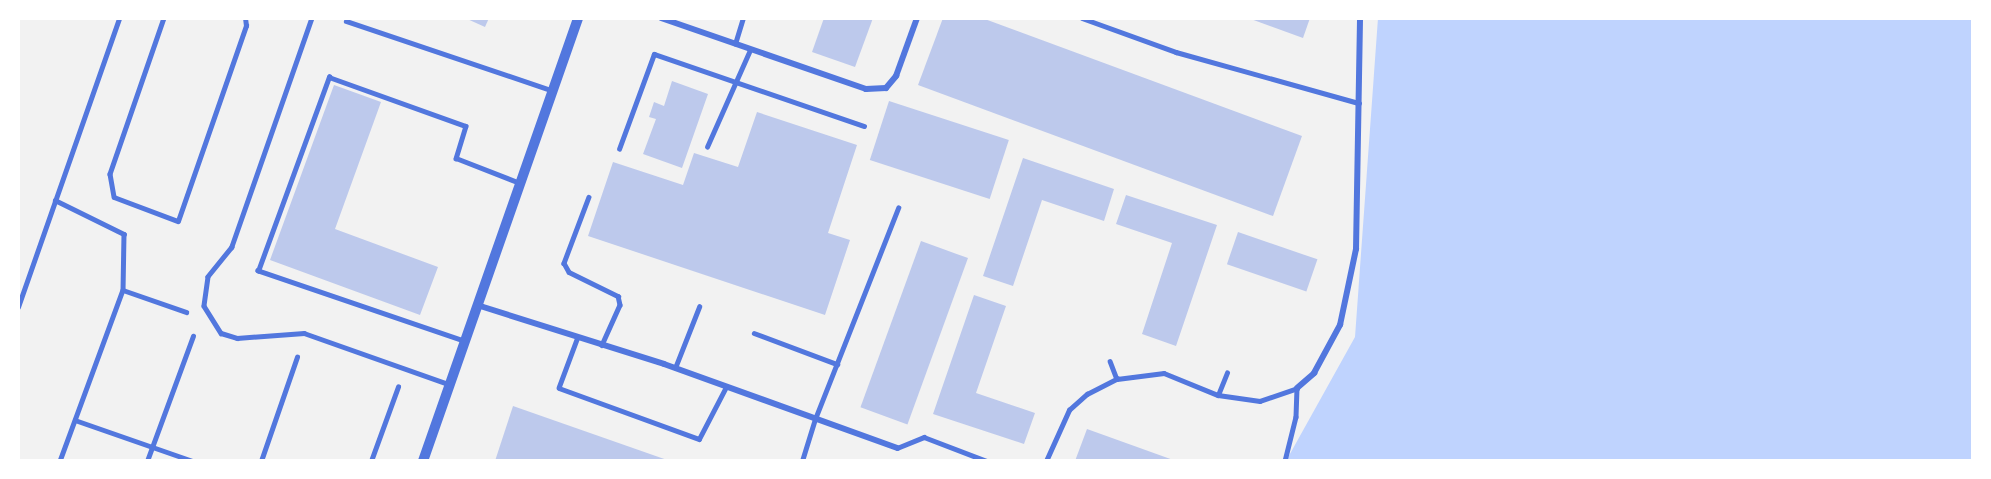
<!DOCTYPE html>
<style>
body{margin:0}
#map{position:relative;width:1991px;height:479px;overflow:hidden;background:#f2f2f2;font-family:"Noto Sans",sans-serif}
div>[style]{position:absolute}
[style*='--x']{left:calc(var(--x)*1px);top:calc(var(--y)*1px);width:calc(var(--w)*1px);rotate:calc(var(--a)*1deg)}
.water>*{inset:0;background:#bfd3fe}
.building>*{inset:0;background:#bdc9ec;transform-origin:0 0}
.service>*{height:4.5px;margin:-2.25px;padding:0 2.25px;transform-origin:2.25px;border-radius:2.25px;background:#5277de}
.minor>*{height:6px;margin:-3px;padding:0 3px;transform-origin:3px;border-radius:3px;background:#5277de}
.tertiary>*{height:10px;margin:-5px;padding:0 5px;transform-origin:5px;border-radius:5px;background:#5277de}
span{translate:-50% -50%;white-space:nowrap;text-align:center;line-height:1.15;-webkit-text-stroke:6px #fff;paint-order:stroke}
.frame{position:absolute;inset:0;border:20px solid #fff;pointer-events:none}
</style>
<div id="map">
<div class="water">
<i style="clip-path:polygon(1378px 18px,1973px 18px,1973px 461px,1286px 461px,1355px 337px)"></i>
</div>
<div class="building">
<i style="clip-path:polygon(465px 18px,489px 18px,485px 27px)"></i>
<i style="clip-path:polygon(824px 18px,873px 18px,855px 67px,812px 52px)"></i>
<i style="clip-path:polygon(943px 18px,982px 18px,1302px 136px,1273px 216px,918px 85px)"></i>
<i style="clip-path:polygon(1248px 18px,1310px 18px,1303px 38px)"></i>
<i style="clip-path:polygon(672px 81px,708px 94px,682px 168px,643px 154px,656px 119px,649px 117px,654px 102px,664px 106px)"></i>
<i style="clip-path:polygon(334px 85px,381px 102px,335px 229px,438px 267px,420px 315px,270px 260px)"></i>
<i style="left:889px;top:101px;width:126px;height:62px;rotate:18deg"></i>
<i style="clip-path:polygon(757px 112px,857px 145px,828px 233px,850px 240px,825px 315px,588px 236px,613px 162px,683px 185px,694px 153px,738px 167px)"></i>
<i style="clip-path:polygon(1023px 158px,1114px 189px,1104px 221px,1042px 200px,1013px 286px,983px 276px)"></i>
<i style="clip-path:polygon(1126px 195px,1217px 225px,1176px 346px,1142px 334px,1172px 243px,1116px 224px)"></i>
<i style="left:1238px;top:232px;width:84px;height:34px;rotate:19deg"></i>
<i style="left:921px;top:241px;width:50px;height:177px;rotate:20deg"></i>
<i style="clip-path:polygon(974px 295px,1006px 306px,976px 393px,1035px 413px,1024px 444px,933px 414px)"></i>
<i style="clip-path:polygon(513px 406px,670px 461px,495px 461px)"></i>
<i style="clip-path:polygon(1087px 429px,1176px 461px,1075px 461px)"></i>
</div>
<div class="service">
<i style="--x:164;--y:18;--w:165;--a:109.1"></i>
<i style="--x:110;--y:174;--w:23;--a:80"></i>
<i style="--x:114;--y:197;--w:68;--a:20.6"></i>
<i style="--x:178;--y:221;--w:207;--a:-70.8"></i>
<i style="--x:246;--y:26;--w:8;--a:-97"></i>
<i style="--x:312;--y:18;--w:243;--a:109.3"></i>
<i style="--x:232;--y:247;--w:38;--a:129"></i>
<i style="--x:208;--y:277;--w:29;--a:98"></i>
<i style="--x:204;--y:306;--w:32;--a:58"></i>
<i style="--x:221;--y:333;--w:17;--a:17"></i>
<i style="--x:237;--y:338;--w:67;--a:-4.3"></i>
<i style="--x:304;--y:333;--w:153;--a:19.5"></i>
<i style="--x:1082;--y:18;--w:100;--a:19.9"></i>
<i style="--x:1176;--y:52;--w:190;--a:15.6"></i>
<i style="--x:346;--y:21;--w:216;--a:18.6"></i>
<i style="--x:735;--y:44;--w:27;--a:-73"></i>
<i style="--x:707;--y:147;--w:106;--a:-66.1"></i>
<i style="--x:619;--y:149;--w:101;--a:-69.8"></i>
<i style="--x:654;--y:54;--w:222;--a:18.9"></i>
<i style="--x:589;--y:197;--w:71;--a:110.7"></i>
<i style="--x:564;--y:263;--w:10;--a:61"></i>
<i style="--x:569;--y:272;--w:55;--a:26.1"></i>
<i style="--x:618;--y:296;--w:9;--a:77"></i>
<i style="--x:620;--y:305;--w:44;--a:114.2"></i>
<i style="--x:55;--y:200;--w:77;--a:26.2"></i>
<i style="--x:124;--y:234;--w:56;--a:91"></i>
<i style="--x:123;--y:290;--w:182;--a:110.2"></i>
<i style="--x:123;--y:290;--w:67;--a:19.2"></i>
<i style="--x:18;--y:307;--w:306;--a:-70.7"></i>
<i style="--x:754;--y:333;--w:89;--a:20.5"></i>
<i style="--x:578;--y:337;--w:54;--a:110.4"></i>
<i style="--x:559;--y:388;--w:149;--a:20"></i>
<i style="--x:699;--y:439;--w:59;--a:-62.6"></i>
<i style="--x:464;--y:341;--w:218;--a:-161.2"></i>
<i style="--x:258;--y:271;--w:207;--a:-69.9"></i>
<i style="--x:329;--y:77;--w:145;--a:19.7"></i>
<i style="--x:466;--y:126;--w:34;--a:107"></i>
<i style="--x:456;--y:158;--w:69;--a:21.3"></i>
<i style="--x:1110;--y:361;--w:19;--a:69"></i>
<i style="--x:675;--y:368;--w:66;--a:-68.5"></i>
<i style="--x:1218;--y:395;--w:24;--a:-68"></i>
<i style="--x:75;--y:420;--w:125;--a:19.2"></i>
<i style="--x:897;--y:448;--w:29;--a:-22"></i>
<i style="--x:924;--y:437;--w:67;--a:20.9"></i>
<i style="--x:147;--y:461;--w:133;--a:-69.8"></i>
<i style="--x:261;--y:461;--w:110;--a:-70.9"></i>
<i style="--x:371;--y:461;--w:79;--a:-70"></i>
<i style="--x:802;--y:461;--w:44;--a:-72.8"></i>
<i style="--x:815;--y:419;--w:227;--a:-68.5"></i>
<i style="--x:1046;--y:461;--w:56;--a:-65.7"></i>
<i style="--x:1069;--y:410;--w:24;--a:-42"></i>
<i style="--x:1087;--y:394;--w:34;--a:-27"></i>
<i style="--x:1117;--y:379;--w:47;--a:-7.3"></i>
<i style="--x:1164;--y:373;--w:58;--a:22.2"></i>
<i style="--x:1218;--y:395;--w:42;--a:8.1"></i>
<i style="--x:1260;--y:401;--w:39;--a:-19"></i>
<i style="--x:1297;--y:388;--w:29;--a:92"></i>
<i style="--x:1296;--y:417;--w:45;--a:104"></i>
</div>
<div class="minor">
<i style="--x:661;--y:18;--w:217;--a:19.1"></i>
<i style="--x:866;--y:89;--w:20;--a:-3"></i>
<i style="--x:886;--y:88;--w:16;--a:-50"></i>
<i style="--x:896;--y:76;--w:62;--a:-70.1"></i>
<i style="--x:477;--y:305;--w:196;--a:17.5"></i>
<i style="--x:664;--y:364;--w:248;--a:19.8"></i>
<i style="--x:1297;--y:388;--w:23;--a:-41"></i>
<i style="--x:1314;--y:373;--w:55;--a:-61.6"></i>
<i style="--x:1340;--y:325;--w:78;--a:-78.1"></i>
<i style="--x:1356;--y:249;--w:231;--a:-89"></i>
</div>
<div class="tertiary">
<i style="--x:423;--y:461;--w:469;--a:-70.7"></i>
</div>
<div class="frame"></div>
</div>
